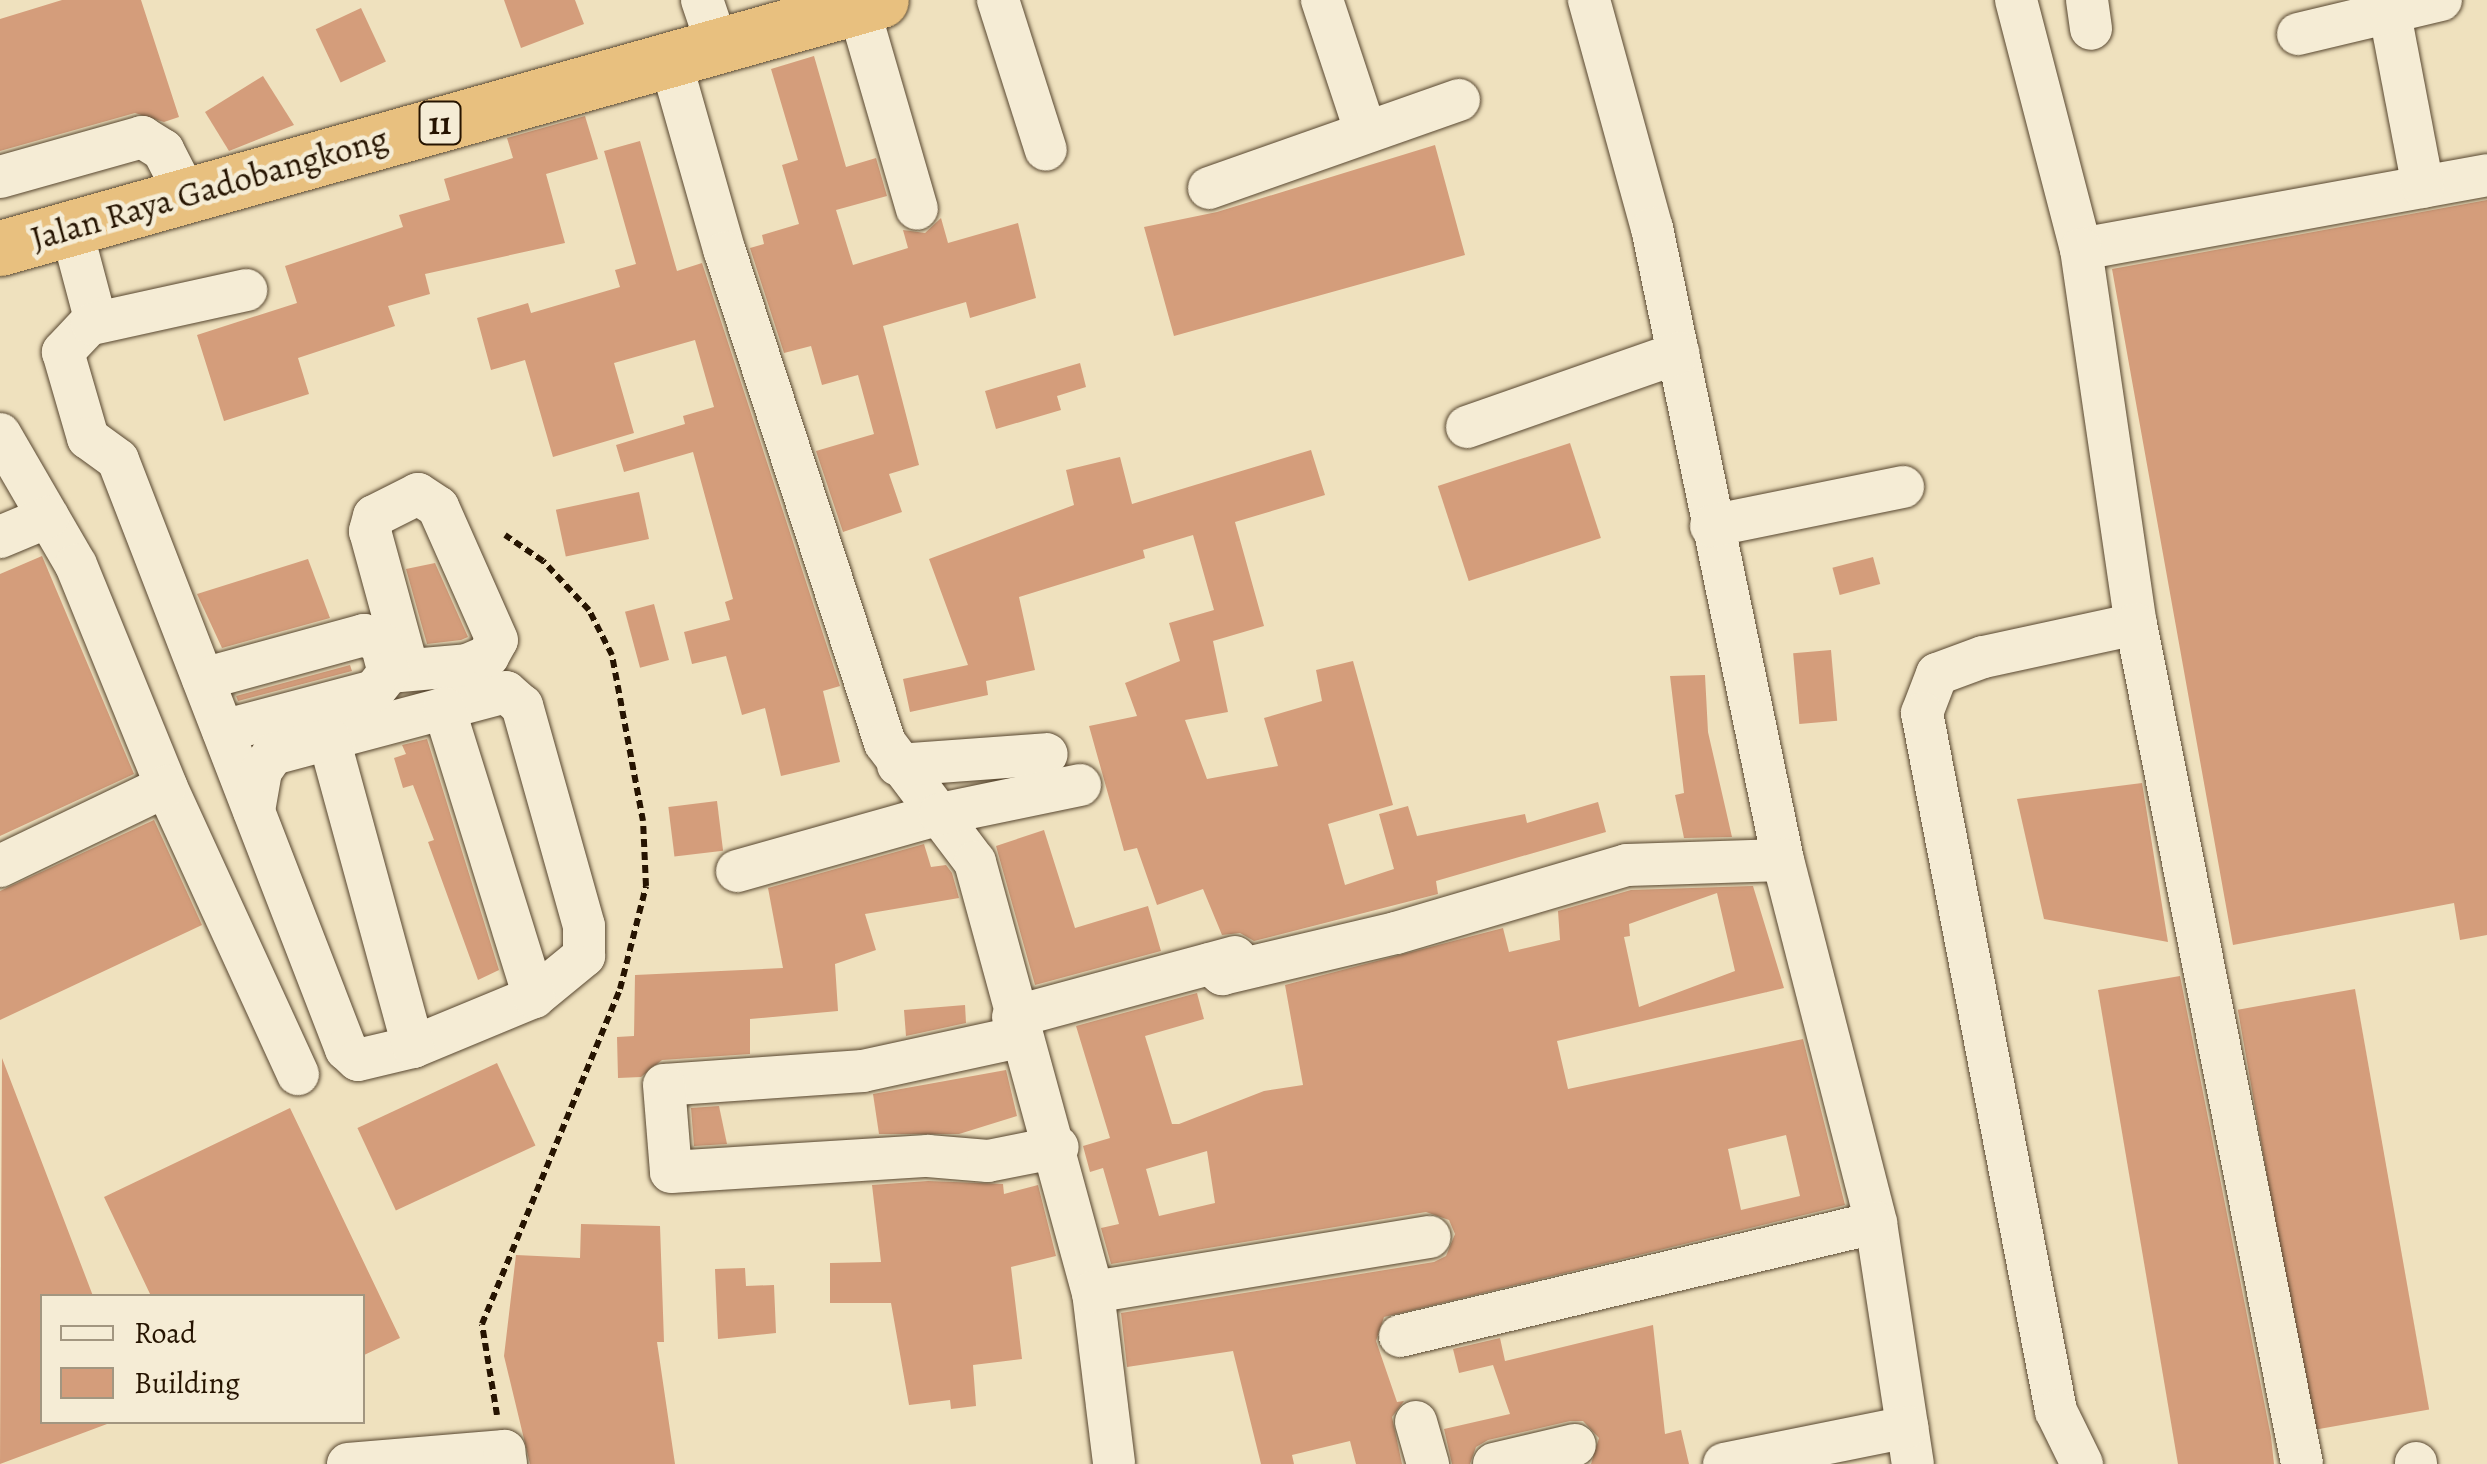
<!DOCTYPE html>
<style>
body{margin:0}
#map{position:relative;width:2487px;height:1464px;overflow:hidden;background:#efe1be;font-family:Alegreya,serif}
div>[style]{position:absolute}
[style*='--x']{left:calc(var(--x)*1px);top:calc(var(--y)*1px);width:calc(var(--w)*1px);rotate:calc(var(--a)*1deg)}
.building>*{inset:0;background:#d49d7b;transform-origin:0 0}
.path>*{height:6px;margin-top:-3px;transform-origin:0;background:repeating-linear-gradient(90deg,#261401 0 8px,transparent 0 13px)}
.roads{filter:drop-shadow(0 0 2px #584730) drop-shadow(0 0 2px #584730)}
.minor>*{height:42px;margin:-21px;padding:0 21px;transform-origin:21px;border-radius:21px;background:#f5ecd5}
.highway>*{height:55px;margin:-27.5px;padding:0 27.5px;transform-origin:27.5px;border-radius:27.5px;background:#e8c07f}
span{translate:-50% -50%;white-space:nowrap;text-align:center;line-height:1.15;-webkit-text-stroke:9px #f5ecd5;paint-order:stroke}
.shield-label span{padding:2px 8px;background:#f5ecd5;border:2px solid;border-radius:8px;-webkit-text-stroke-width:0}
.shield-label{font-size:32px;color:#261401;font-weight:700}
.street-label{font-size:35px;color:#261401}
.legend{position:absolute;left:40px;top:1294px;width:325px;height:130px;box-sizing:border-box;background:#f5ecd5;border:2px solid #a29680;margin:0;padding:12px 18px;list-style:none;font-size:30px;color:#261401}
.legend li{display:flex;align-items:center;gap:20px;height:50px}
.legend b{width:50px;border:2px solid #a29680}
</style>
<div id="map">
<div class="building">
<i style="clip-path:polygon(62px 0,141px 0,179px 117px,164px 122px,135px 113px,0 151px,0 19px)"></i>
<i style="clip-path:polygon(504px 0,575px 0,584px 24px,521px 48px)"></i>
<i style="left:361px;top:8px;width:59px;height:50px;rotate:65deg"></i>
<i style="clip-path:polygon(814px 56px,846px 167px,876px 158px,887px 196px,836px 210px,853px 265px,908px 248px,903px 230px,925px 233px,941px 218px,948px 243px,1018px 223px,1036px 298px,970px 318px,966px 302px,883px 326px,919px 465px,889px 474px,902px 512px,843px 532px,816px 451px,874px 434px,858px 375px,822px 385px,811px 346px,784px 353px,750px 248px,764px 244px,762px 235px,799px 224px,782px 165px,798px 160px,771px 69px)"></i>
<i style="clip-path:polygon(263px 76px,294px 125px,229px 151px,205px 112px)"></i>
<i style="clip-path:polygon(585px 116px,598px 159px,546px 174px,565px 243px,425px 274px,430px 294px,388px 306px,395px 326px,298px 358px,309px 394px,224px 421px,197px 335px,297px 303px,285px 266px,403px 227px,399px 215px,450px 200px,444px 179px,513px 158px,507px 138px)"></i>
<i style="clip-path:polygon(640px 141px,677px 271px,702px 263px,840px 686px,823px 691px,840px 762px,781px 776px,765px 708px,742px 715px,726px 656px,692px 664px,684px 632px,730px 620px,725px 602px,733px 599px,693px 452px,624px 472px,616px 445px,685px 424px,683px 416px,714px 407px,695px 340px,614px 363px,634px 433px,553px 457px,525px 360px,491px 370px,477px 318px,528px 303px,531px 313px,620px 287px,615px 270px,636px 264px,604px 151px)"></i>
<i style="clip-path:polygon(1435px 145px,1465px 255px,1174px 336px,1144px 227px,1217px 212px)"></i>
<i style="clip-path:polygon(2487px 200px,2487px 935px,2460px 940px,2454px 903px,2233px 945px,2112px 269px)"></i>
<i style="clip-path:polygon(1080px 363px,1086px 387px,1057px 396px,1061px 410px,996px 429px,985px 391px)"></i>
<i style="left:1570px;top:443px;width:100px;height:139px;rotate:72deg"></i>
<i style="clip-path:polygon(1311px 450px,1325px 495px,1235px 522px,1264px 626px,1213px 641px,1228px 712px,1185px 720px,1207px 779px,1278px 766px,1264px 718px,1322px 701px,1316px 670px,1353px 661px,1393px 805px,1328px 824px,1345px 885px,1394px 869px,1379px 814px,1408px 806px,1417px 836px,1525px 814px,1527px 823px,1598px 802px,1606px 832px,1436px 881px,1438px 894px,1254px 941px,1240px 933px,1222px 935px,1203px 889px,1157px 905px,1137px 848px,1124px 851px,1089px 726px,1137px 716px,1125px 683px,1180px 661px,1169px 623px,1214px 610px,1193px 535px,1143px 550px,1145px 558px,1019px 597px,1035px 670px,986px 681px,988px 695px,910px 712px,903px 679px,968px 665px,929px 559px,1074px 505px,1066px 470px,1120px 457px,1132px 504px)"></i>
<i style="left:639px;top:492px;width:48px;height:85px;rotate:78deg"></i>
<i style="clip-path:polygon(42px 556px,134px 774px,0 836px,0 574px)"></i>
<i style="left:1873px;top:557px;width:28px;height:42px;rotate:75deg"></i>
<i style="clip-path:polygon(308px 559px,330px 618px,222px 648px,197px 594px)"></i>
<i style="clip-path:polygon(435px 563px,468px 637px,461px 640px,427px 644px,406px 569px)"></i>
<i style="left:654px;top:604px;width:58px;height:30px;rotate:75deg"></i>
<i style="left:1831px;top:650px;width:71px;height:38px;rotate:85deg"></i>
<i style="clip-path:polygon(350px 665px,352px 671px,238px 701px,236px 696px)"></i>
<i style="clip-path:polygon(1705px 675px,1708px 732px,1732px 837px,1684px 838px,1675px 795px,1684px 793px,1670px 676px)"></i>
<i style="clip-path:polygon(427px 739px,499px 970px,478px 980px,428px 842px,434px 840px,413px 785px,403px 788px,394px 758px,406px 754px,402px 745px)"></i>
<i style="clip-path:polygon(2142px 783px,2168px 942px,2044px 919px,2017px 799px)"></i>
<i style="left:717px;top:801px;width:50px;height:49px;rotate:83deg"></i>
<i style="clip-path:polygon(154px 820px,202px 925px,0 1020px,0 891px)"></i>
<i style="clip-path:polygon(1044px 830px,1075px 928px,1148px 906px,1161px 951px,1035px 985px,996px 846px)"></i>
<i style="clip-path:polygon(924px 844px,931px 867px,946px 865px,952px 873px,959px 898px,865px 914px,876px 950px,835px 964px,838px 1011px,750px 1019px,750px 1054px,662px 1060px,641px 1077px,618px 1078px,617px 1037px,634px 1036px,635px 975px,783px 968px,768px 888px)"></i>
<i style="clip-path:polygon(evenodd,1753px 886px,1784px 988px,1557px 1041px,1568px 1089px,1803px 1039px,1845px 1205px,1384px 1317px,1376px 1341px,1397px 1402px,1404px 1401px,1392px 1417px,1402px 1464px,1356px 1464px,1350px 1441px,1292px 1455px,1294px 1464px,1261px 1464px,1233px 1351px,1127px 1367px,1121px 1313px,1434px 1262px,1446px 1256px,1455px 1234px,1449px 1220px,1426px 1212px,1111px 1264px,1101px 1228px,1119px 1224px,1103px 1168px,1090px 1172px,1083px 1146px,1110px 1138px,1076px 1026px,1197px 993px,1204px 1019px,1145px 1036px,1172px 1124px,1179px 1124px,1264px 1091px,1303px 1085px,1285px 985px,1503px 928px,1509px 952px,1560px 940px,1558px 911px,1631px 890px,1753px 886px,1717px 893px,1735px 971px,1639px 1007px,1624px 937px,1630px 936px,1629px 924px,1717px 893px,1753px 886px,1786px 1135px,1800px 1196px,1741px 1210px,1728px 1149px,1786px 1135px,1753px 886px,1207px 1151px,1215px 1203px,1159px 1216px,1146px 1169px,1207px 1151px)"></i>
<i style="clip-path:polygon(2180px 976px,2271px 1437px,2274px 1464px,2178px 1464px,2098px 990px)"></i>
<i style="left:2355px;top:989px;width:427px;height:119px;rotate:80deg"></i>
<i style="clip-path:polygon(965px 1005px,966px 1023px,906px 1036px,904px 1010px)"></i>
<i style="clip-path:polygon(2px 1058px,93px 1296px,42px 1296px,42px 1422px,107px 1424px,0 1464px)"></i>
<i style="left:497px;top:1063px;width:91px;height:154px;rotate:65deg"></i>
<i style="clip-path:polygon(1006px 1070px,1017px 1116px,959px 1134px,879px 1134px,873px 1094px)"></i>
<i style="clip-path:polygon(719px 1106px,727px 1144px,694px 1146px,691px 1108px)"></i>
<i style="clip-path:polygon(290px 1108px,400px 1338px,362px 1356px,362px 1296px,151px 1296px,104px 1197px)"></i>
<i style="clip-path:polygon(928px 1181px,1003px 1184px,1004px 1194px,1038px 1185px,1056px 1256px,1011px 1267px,1022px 1359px,973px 1365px,976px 1406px,951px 1409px,950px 1400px,909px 1405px,891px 1303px,830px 1303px,830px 1263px,881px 1262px,872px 1185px)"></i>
<i style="clip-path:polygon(581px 1224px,660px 1226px,664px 1342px,657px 1342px,675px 1464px,530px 1464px,504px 1356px,516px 1255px,580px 1258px)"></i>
<i style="clip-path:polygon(745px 1268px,746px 1286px,774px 1285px,776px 1333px,718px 1339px,715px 1269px)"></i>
<i style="clip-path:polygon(1653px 1325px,1665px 1434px,1681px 1430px,1689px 1464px,1591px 1464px,1599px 1438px,1583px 1421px,1570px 1421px,1488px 1440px,1476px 1447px,1470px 1464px,1452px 1464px,1444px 1429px,1510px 1414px,1493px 1365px,1459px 1373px,1453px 1349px,1500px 1338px,1505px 1361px)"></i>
</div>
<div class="path">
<i style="--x:497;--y:1415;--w:92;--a:-99.4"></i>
<i style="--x:482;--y:1324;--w:362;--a:-67.6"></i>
<i style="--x:620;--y:989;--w:106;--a:-75.8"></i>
<i style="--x:646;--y:886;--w:65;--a:-92.6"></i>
<i style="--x:643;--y:821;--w:169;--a:-100.6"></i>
<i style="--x:612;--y:655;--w:51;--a:-117.1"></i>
<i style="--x:589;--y:610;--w:67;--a:-133.2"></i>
<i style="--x:543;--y:561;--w:46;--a:-145.6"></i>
</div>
<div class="roads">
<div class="minor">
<i style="--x:702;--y:0;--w:46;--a:71.2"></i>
<i style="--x:998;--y:0;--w:157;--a:72.3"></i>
<i style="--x:1322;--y:0;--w:137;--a:71.7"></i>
<i style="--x:1589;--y:0;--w:237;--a:74.6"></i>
<i style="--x:1652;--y:228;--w:645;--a:78.29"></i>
<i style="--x:1783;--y:860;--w:375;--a:75.6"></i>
<i style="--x:1876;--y:1223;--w:244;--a:81.3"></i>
<i style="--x:2016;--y:0;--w:257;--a:75.4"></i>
<i style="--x:2081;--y:249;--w:413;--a:-10.3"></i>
<i style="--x:2087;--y:0;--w:29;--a:82"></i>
<i style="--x:858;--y:6;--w:211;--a:73.8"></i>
<i style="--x:2390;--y:14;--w:176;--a:79.2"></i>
<i style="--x:2298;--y:34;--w:147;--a:-13.4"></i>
<i style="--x:669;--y:56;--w:204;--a:74.1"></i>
<i style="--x:725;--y:252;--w:516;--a:71.95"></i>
<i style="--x:885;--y:743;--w:149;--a:52.9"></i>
<i style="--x:975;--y:862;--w:446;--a:74.7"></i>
<i style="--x:1093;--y:1292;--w:173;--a:83"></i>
<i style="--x:0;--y:177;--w:148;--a:-15.7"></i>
<i style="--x:142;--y:137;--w:25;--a:32"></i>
<i style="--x:163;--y:150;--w:51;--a:62.9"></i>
<i style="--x:1209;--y:188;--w:265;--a:-19.4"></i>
<i style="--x:71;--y:228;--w:93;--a:75.1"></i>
<i style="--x:95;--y:318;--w:47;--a:133.3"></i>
<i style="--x:63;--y:352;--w:90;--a:73.8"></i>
<i style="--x:88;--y:438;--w:37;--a:36"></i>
<i style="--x:118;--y:460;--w:632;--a:68.84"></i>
<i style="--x:346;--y:1049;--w:16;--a:43"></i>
<i style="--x:358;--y:1060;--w:57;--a:-13.3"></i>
<i style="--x:413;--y:1047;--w:131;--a:-22.5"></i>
<i style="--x:534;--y:997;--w:65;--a:-39.4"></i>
<i style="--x:584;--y:956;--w:30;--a:-90"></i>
<i style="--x:584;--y:926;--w:229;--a:-105.7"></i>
<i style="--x:522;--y:706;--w:21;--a:-139"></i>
<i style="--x:506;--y:692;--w:183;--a:165.1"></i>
<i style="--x:329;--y:739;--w:319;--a:74.7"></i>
<i style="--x:2081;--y:249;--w:379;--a:81.7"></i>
<i style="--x:2136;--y:624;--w:157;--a:167.8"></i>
<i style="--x:1983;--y:657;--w:49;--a:159.7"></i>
<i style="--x:1937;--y:674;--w:42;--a:111"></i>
<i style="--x:1922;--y:713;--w:711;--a:79.13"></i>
<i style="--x:2056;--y:1411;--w:59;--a:63.9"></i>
<i style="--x:92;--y:324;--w:158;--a:-12.4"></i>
<i style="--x:1467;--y:427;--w:224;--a:-19.3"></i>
<i style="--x:0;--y:434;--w:151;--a:59.9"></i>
<i style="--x:76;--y:565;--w:239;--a:67.8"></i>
<i style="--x:166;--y:786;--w:317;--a:65.4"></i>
<i style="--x:1711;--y:526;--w:196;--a:-11.5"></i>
<i style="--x:0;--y:537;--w:52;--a:-22.6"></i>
<i style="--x:2136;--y:624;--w:856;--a:78.82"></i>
<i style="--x:389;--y:672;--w:78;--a:-5.1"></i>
<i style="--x:467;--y:665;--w:23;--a:-23"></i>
<i style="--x:488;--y:656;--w:18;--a:-61"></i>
<i style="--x:497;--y:640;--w:145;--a:-113.9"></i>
<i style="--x:438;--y:507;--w:24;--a:-147"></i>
<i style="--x:418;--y:494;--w:49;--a:153.4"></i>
<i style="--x:374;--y:516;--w:16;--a:105"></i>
<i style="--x:370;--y:531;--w:144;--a:74.7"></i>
<i style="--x:203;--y:679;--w:167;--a:-15.3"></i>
<i style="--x:364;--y:635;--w:19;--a:25"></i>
<i style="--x:381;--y:643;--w:30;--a:75"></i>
<i style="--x:389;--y:672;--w:24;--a:128"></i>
<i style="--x:374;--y:691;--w:156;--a:165.2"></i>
<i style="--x:444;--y:708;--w:303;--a:72.7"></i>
<i style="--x:898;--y:765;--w:149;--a:-4.2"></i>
<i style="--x:254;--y:811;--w:41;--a:-80.1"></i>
<i style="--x:261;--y:771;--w:21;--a:-55"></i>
<i style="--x:273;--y:754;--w:58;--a:-15"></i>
<i style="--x:0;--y:866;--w:184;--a:-25.7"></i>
<i style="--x:737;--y:871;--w:211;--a:-15.7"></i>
<i style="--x:940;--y:814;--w:143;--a:-11.7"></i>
<i style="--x:1210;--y:964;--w:16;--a:40"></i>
<i style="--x:1222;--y:974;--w:179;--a:-13.3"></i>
<i style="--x:1396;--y:933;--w:241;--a:-16.4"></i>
<i style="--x:1627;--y:865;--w:156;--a:-1.8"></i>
<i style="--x:1013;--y:1017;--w:230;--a:-15.1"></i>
<i style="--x:1019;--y:1037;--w:160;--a:167.7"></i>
<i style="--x:863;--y:1071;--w:199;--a:176"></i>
<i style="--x:664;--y:1085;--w:87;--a:85.4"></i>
<i style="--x:671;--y:1172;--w:257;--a:-3.6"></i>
<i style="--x:928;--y:1156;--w:60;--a:4.8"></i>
<i style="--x:988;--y:1161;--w:71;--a:-11.3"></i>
<i style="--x:1093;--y:1292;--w:341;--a:-9.3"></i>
<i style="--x:1400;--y:1336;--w:489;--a:-13.4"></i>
<i style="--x:1416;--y:1422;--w:44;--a:74.1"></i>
<i style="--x:2416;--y:1463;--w:1;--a:90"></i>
<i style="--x:348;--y:1464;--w:157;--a:-4.8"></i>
<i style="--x:504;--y:1451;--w:13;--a:81"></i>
<i style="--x:1494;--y:1464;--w:83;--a:-13.2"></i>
<i style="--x:1724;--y:1464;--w:187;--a:-11.4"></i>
</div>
<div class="highway">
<i style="--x:0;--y:248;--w:915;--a:-15.72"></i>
</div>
</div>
<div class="shield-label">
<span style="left:440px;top:123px">11</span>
</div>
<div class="street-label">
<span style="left:209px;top:188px;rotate:-16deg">Jalan Raya Gadobangkong</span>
</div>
<ul class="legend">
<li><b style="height:12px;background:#f5ecd5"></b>Road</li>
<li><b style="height:28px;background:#d49d7b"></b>Building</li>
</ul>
</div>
